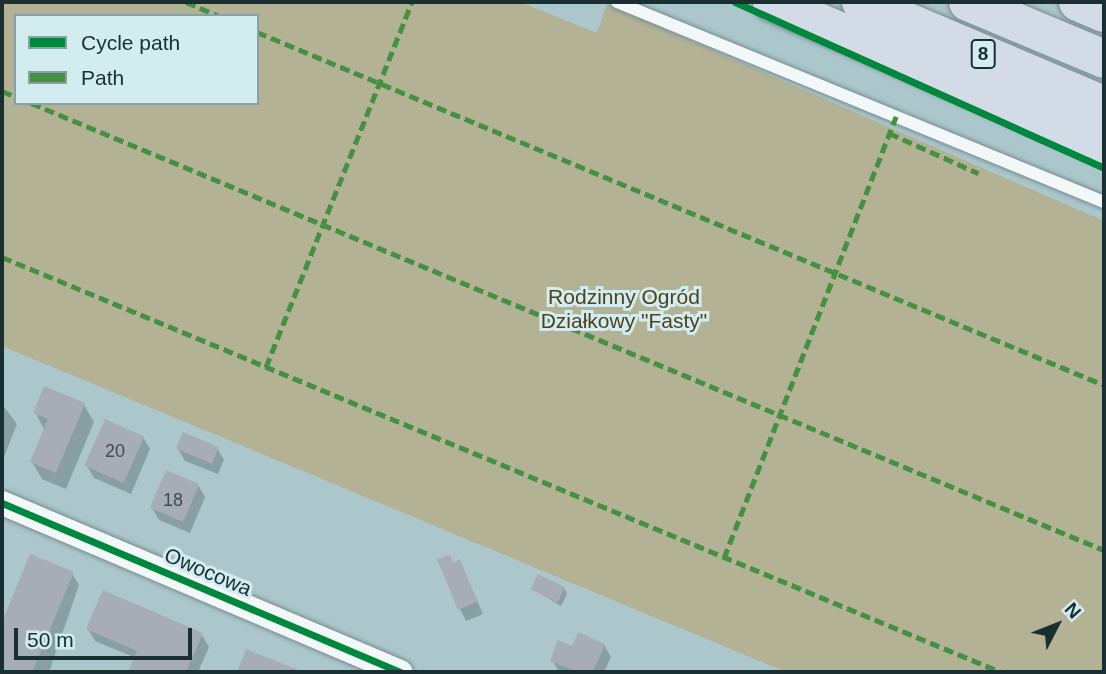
<!DOCTYPE html>
<meta charset="utf-8">
<style>
body{margin:0}
#map{position:relative;width:1106px;height:674px;overflow:hidden;background:#abc7cc;font-family:Helvetica,sans-serif}
div>[style]{position:absolute}
[style*='--x']{left:calc(var(--x)*1px);top:calc(var(--y)*1px);width:calc(var(--w)*1px);rotate:calc(var(--a)*1deg)}
.green>*{inset:0;background:#b3b295}
.shadow>*{inset:0;background:#0003}
.building>*{inset:0;background:#a7adb5;transform-origin:0 0}
.roads{filter:drop-shadow(0 0 2px #778d91) drop-shadow(0 0 2px #778d91)}
.service>*{height:12px;margin:-6px;padding:0 6px;transform-origin:6px;border-radius:6px;background:#f2f7f7}
.minor>*{height:24px;margin:-12px;padding:0 12px;transform-origin:12px;border-radius:12px;background:#f2f7f7}
.trunk>*{height:38px;margin:-19px;padding:0 19px;transform-origin:19px;border-radius:19px;background:#d3dbe6}
.quiet>*{height:5px;margin-top:-2.5px;transform-origin:0;background:repeating-linear-gradient(90deg,#459041 0 10px,transparent 0 15px)}
.cycleway>*{height:7px;margin:-3.5px;padding:0 3.5px;transform-origin:3.5px;border-radius:3.5px;background:#00873e}
span{translate:-50% -50%;white-space:nowrap;text-align:center;line-height:1.15;-webkit-text-stroke:6px #d3ecf0;paint-order:stroke}
.number-label{font-size:18px;color:#3d4e53}
.number-label span{-webkit-text-stroke-width:0}
.shield-label span{padding:2px 5px;background:#d3ecf0;border:2px solid;border-radius:5px;-webkit-text-stroke-width:0}
.shield-label{font-size:19px;color:#1a2f32;font-weight:700}
.park-label{font-size:21px;color:#50411d}
.street-label{font-size:21px;color:#1a2f32}
.frame{position:absolute;inset:0;border:4px solid #1a2f32;pointer-events:none}
.legend{position:absolute;left:14px;top:14px;width:245px;height:91px;box-sizing:border-box;background:#d3ecf0;border:2px solid #89a0a4;margin:0;padding:9px 12px;list-style:none;font-size:21px;color:#1a2f32}
.legend li{display:flex;align-items:center;gap:14px;height:35px}
.legend b{width:35px;border:2px solid #89a0a4}
.north{position:absolute;left:1022px;top:590px;width:70px;height:70px;-webkit-text-stroke:5px #d3ecf0;paint-order:stroke;rotate:48deg;font-size:19px;font-weight:700;line-height:28px;text-align:center;color:#1a2f32}
.north::after{content:'';display:block;margin:auto;width:24px;height:32px;background:#1a2f32;clip-path:polygon(50% 0,100% 100%,50% 72%,0 100%)}
.scale{position:absolute;left:14px;top:628px;width:178px;height:32px;box-sizing:border-box;border:4px solid #1a2f32;border-top:0;padding-left:9px;font-size:21px;line-height:24px;white-space:nowrap;color:#1a2f32;-webkit-text-stroke:5px #d3ecf0;paint-order:stroke}
</style>
<div id="map">
<div class="green">
<i style="clip-path:polygon(evenodd,2px 2px,520px 2px,597px 33px,607px 4px,1104px 221px,1104px 672px,786px 672px,2px 346px,2px 2px,16px 16px,257px 16px,257px 103px,16px 103px,16px 16px)"></i>
</div>
<div class="shadow">
<i style="clip-path:polygon(2px 404px,17px 424px,4px 457px,2px 456px)"></i>
<i style="clip-path:polygon(84px 405px,94px 422px,66px 489px,42px 479px,32px 462px,45px 431px,35px 412px)"></i>
<i style="clip-path:polygon(143px 437px,150px 449px,131px 494px,94px 478px,87px 466px)"></i>
<i style="clip-path:polygon(217px 448px,224px 460px,218px 474px,185px 461px,178px 449px)"></i>
<i style="clip-path:polygon(198px 485px,205px 497px,190px 533px,159px 520px,152px 508px)"></i>
<i style="clip-path:polygon(31px 556px,72px 574px,79px 585px,49px 672px,2px 672px,2px 626px)"></i>
<i style="clip-path:polygon(460px 562px,483px 614px,466px 621px,460px 609px,453px 564px)"></i>
<i style="clip-path:polygon(564px 588px,567px 594px,561px 606px,533px 589px)"></i>
<i style="clip-path:polygon(88px 629px,202px 635px,209px 647px,198px 672px,130px 672px,136px 658px,95px 641px)"></i>
<i style="clip-path:polygon(604px 645px,611px 657px,604px 672px,559px 672px,552px 660px,573px 648px)"></i>
</div>
<div class="building">
<i style="clip-path:polygon(44px 386px,85px 403px,56px 473px,30px 462px,48px 419px,33px 413px)"></i>
<i style="left:105px;top:419px;width:43px;height:51px;rotate:24deg"></i>
<i style="left:183px;top:432px;width:39px;height:18px;rotate:23deg"></i>
<i style="left:166px;top:470px;width:36px;height:41px;rotate:23deg"></i>
<i style="clip-path:polygon(30px 554px,74px 572px,32px 672px,2px 672px,2px 622px)"></i>
<i style="clip-path:polygon(450px 555px,453px 563px,460px 559px,477px 602px,458px 610px,437px 559px)"></i>
<i style="left:538px;top:574px;width:30px;height:17px;rotate:26deg"></i>
<i style="clip-path:polygon(103px 590px,203px 633px,186px 672px,128px 672px,137px 651px,86px 629px)"></i>
<i style="clip-path:polygon(578px 632px,605px 644px,593px 672px,578px 672px,550px 661px,558px 640px,572px 646px)"></i>
<i style="clip-path:polygon(246px 649px,304px 672px,237px 672px)"></i>
</div>
<div class="roads">
<div class="service">
<i style="--x:617;--y:2;--w:526;--a:22.33"></i>
</div>
<div class="minor">
<i style="--x:2;--y:503;--w:433;--a:23"></i>
</div>
<div class="trunk">
<i style="--x:772;--y:2;--w:362;--a:23.4"></i>
<i style="--x:861;--y:2;--w:264;--a:23"></i>
<i style="--x:968;--y:2;--w:147;--a:22.7"></i>
<i style="--x:1078;--y:2;--w:28;--a:23"></i>
</div>
</div>
<div class="quiet">
<i style="--x:186;--y:2;--w:36;--a:23"></i>
<i style="--x:257;--y:32;--w:918;--a:22.62"></i>
<i style="--x:2;--y:91;--w:15;--a:23"></i>
<i style="--x:31;--y:103;--w:1162;--a:22.62"></i>
<i style="--x:889;--y:133;--w:98;--a:24.2"></i>
<i style="--x:2;--y:257;--w:1082;--a:22.56"></i>
<i style="--x:266;--y:367;--w:393;--a:-68.2"></i>
<i style="--x:724;--y:558;--w:474;--a:-68.7"></i>
</div>
<div class="cycleway">
<i style="--x:735;--y:2;--w:405;--a:24.2"></i>
<i style="--x:2;--y:503;--w:433;--a:23"></i>
</div>
<div class="number-label">
<span style="left:115px;top:451px">20</span>
<span style="left:173px;top:500px">18</span>
</div>
<div class="shield-label">
<span style="left:983px;top:54px">8</span>
</div>
<div class="park-label">
<span style="left:624px;top:309px">Rodzinny Ogród<br>Działkowy "Fasty"</span>
</div>
<div class="street-label">
<span style="left:208px;top:572px;rotate:23deg">Owocowa</span>
</div>
<div class="frame"></div>
<ul class="legend">
<li><b style="height:9px;background:#00873e"></b>Cycle path</li>
<li><b style="height:9px;background:#459041"></b>Path</li>
</ul>
<div class="north">N</div>
<div class="scale">50 m</div>
</div>
